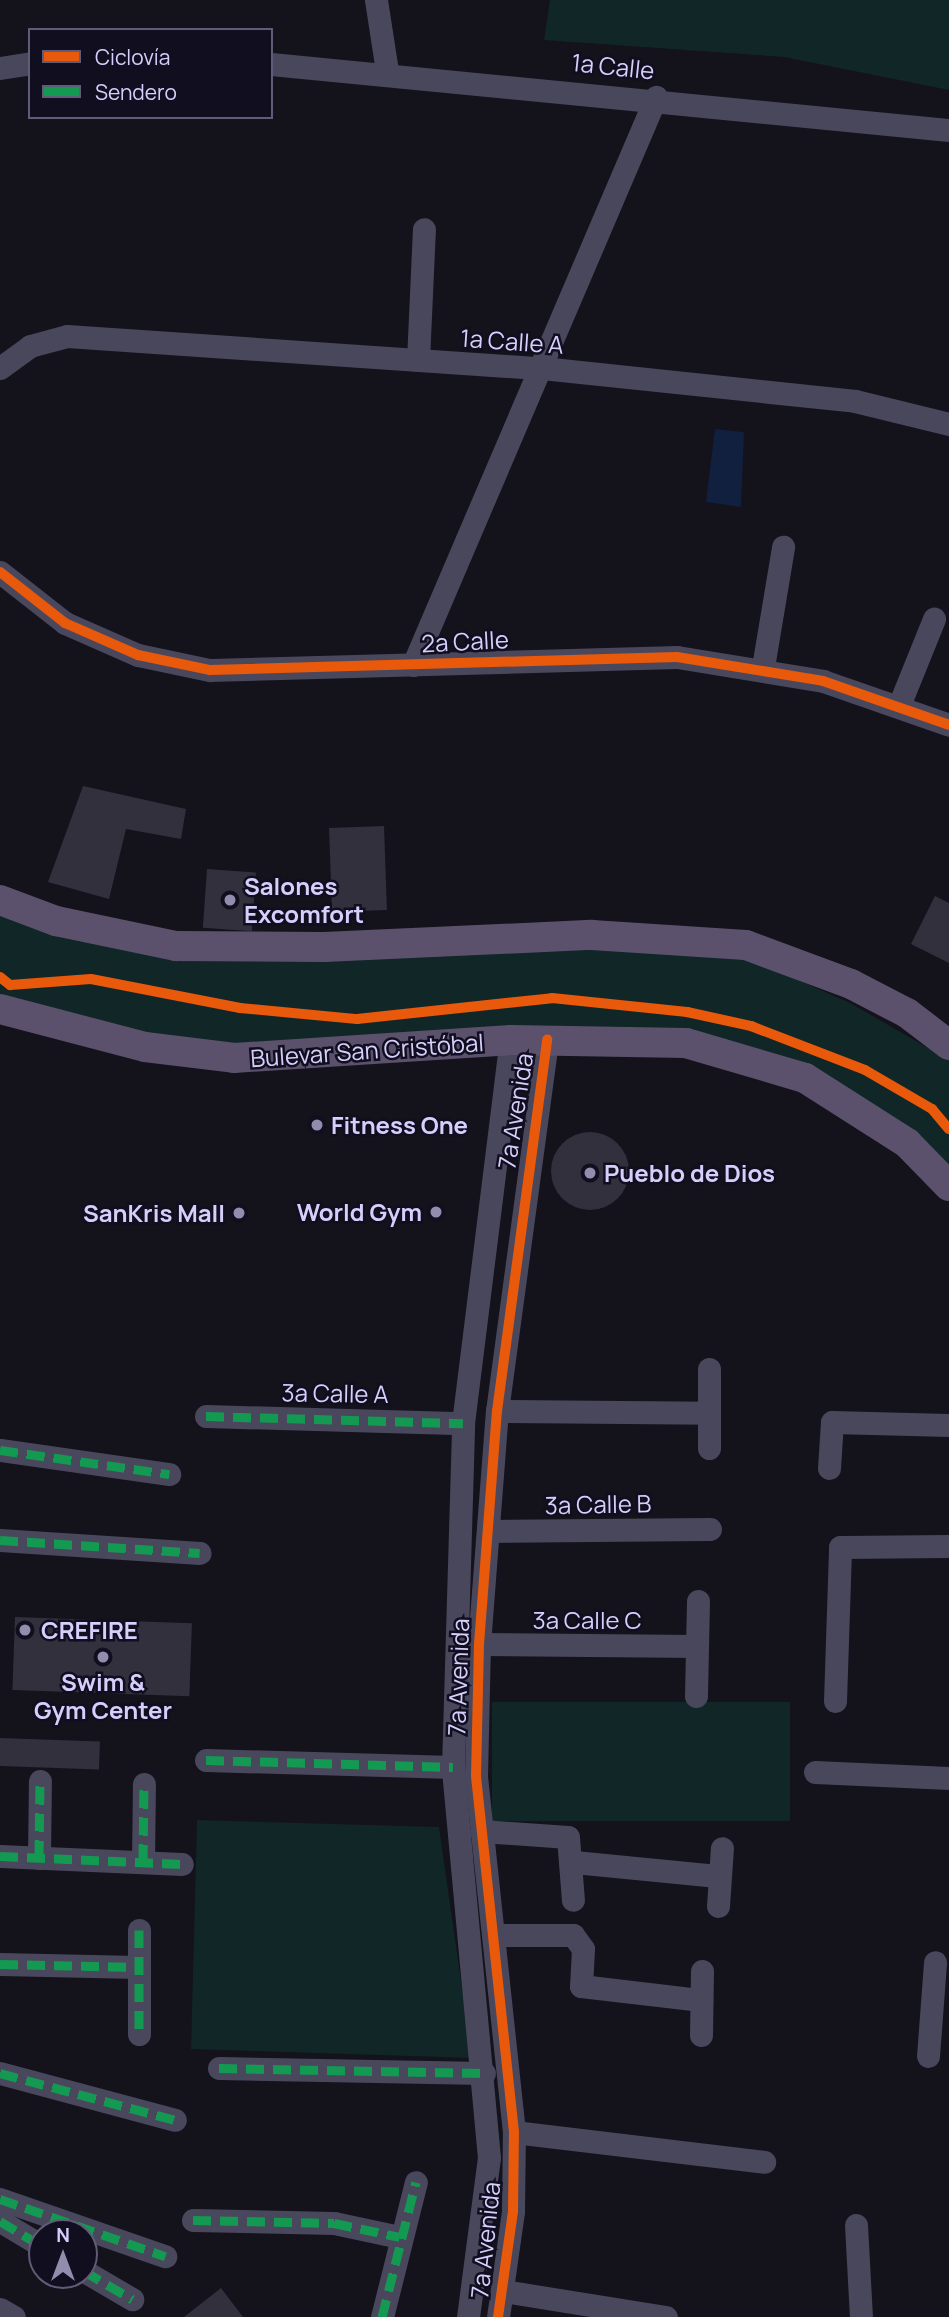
<!DOCTYPE html>
<meta charset="utf-8">
<style>
body{margin:0}
#map{position:relative;width:949px;height:2317px;overflow:hidden;background:#14121b;font-family:Manrope,sans-serif}
div>[style]{position:absolute}
[style*='--x']{left:calc(var(--x)*1px);top:calc(var(--y)*1px);width:calc(var(--w)*1px);rotate:calc(var(--a)*1deg)}
.green>*{inset:0;background:#112627;transform-origin:0 0}
.water>*{inset:0;background:#10203e}
.building>*{inset:0;background:#32303d;transform-origin:0 0}
.round{border-radius:50%}
.minor>*{height:23px;margin:-11.5px;padding:0 11.5px;transform-origin:11.5px;border-radius:11.5px;background:#49475c}
.major>*{height:30px;margin:-15px;padding:0 15px;transform-origin:15px;border-radius:15px;background:#5c516d}
.quiet>*{height:9px;margin-top:-4.5px;transform-origin:0;background:repeating-linear-gradient(90deg,#139951 0 18px,transparent 0 27px)}
.cycleway>*{height:10px;margin:-5px;padding:0 5px;transform-origin:5px;border-radius:5px;background:#e8590c}
.dots>*{width:19px;height:19px;translate:-50% -50%;box-sizing:border-box;border:4px solid #110e1f;border-radius:50%}
span{translate:-50% -50%;white-space:nowrap;text-align:center;line-height:1.15;-webkit-text-stroke:5px #110e1f;paint-order:stroke}
.street-label{font-size:24px;color:#d6cffc}
.poi-label{font-size:24px;color:#d6cffc;font-weight:700}
.left{translate:0 -50%;text-align:left}
.right{translate:-100% -50%;text-align:right}
.legend{position:absolute;left:28px;top:28px;width:245px;height:91px;box-sizing:border-box;background:#110e1f;border:2px solid #605b77;margin:0;padding:9px 12px;list-style:none;font-size:21px;color:#d6cffc}
.legend li{display:flex;align-items:center;gap:14px;height:35px}
.legend b{width:35px;border:2px solid #605b77}
.north{position:absolute;left:28px;top:2219px;width:70px;height:70px;box-sizing:border-box;background:#110e1f;border:2px solid #605b77;border-radius:50%;rotate:0deg;font-size:19px;font-weight:700;line-height:28px;text-align:center;color:#d6cffc}
.north::after{content:'';display:block;margin:auto;width:24px;height:32px;background:#928dad;clip-path:polygon(50% 0,100% 100%,50% 72%,0 100%)}
</style>
<div id="map">
<div class="green">
<i style="clip-path:polygon(550px 0,949px 0,949px 90px,784px 57px,544px 40px)"></i>
<i style="clip-path:polygon(0 907px,106px 943px,681px 948px,755px 961px,850px 1003px,949px 1060px,949px 1175px,761px 1051px,231px 1050px,140px 1037px,0 999px)"></i>
<i style="left:492px;top:1702px;width:298px;height:119px"></i>
<i style="clip-path:polygon(197px 1820px,439px 1827px,472px 2058px,191px 2049px)"></i>
</div>
<div class="water">
<i style="clip-path:polygon(715px 429px,744px 432px,741px 507px,706px 502px)"></i>
</div>
<div class="building">
<i style="clip-path:polygon(83px 786px,186px 809px,181px 839px,126px 829px,109px 899px,48px 882px)"></i>
<i style="left:384px;top:826px;width:84px;height:55px;rotate:88deg"></i>
<i style="left:207px;top:869px;width:49px;height:59px;rotate:4deg"></i>
<i style="clip-path:polygon(935px 896px,949px 903px,949px 963px,911px 944px)"></i>
<i class="round" style="left:551px;top:1132px;width:78px;height:78px"></i>
<i style="left:15px;top:1617px;width:177px;height:73px;rotate:2deg"></i>
<i style="left:0;top:1738px;width:100px;height:28px;rotate:2deg"></i>
<i style="clip-path:polygon(221px 2288px,243px 2317px,184px 2317px)"></i>
</div>
<div class="minor">
<i style="--x:376;--y:0;--w:72;--a:81.2"></i>
<i style="--x:271;--y:64;--w:681;--a:5.56"></i>
<i style="--x:0;--y:68;--w:30;--a:-9"></i>
<i style="--x:418;--y:360;--w:131;--a:-87.4"></i>
<i style="--x:0;--y:368;--w:37;--a:-36"></i>
<i style="--x:30;--y:346;--w:38;--a:-15"></i>
<i style="--x:67;--y:336;--w:476;--a:3.9"></i>
<i style="--x:542;--y:368;--w:315;--a:6"></i>
<i style="--x:855;--y:401;--w:97;--a:13.7"></i>
<i style="--x:0;--y:572;--w:83;--a:38.1"></i>
<i style="--x:65;--y:623;--w:80;--a:23.7"></i>
<i style="--x:138;--y:655;--w:74;--a:11.8"></i>
<i style="--x:210;--y:670;--w:467;--a:-1.6"></i>
<i style="--x:677;--y:657;--w:148;--a:9.3"></i>
<i style="--x:823;--y:681;--w:133;--a:19.2"></i>
<i style="--x:413;--y:665;--w:618;--a:-66.84"></i>
<i style="--x:763;--y:667;--w:122;--a:-80.5"></i>
<i style="--x:900;--y:703;--w:91;--a:-68"></i>
<i style="--x:497;--y:1411;--w:212;--a:0.5"></i>
<i style="--x:206;--y:1416;--w:257;--a:1.6"></i>
<i style="--x:709;--y:1448;--w:79;--a:-90"></i>
<i style="--x:0;--y:1450;--w:171;--a:8.1"></i>
<i style="--x:829;--y:1468;--w:46;--a:-86.3"></i>
<i style="--x:832;--y:1422;--w:117;--a:1.5"></i>
<i style="--x:488;--y:1531;--w:222;--a:-0.5"></i>
<i style="--x:0;--y:1540;--w:200;--a:3.7"></i>
<i style="--x:479;--y:1644;--w:217;--a:0.5"></i>
<i style="--x:696;--y:1696;--w:95;--a:-88.8"></i>
<i style="--x:835;--y:1701;--w:154;--a:-88.1"></i>
<i style="--x:840;--y:1547;--w:109;--a:-0.5"></i>
<i style="--x:206;--y:1760;--w:247;--a:1.6"></i>
<i style="--x:815;--y:1772;--w:134;--a:2.6"></i>
<i style="--x:481;--y:1831;--w:87;--a:3.9"></i>
<i style="--x:568;--y:1837;--w:63;--a:85.5"></i>
<i style="--x:0;--y:1856;--w:182;--a:2.5"></i>
<i style="--x:39;--y:1858;--w:77;--a:-89.3"></i>
<i style="--x:143;--y:1862;--w:78;--a:-89.3"></i>
<i style="--x:574;--y:1862;--w:144;--a:5.6"></i>
<i style="--x:718;--y:1906;--w:58;--a:-86.1"></i>
<i style="--x:139;--y:1930;--w:104;--a:90"></i>
<i style="--x:495;--y:1935;--w:78;--a:0"></i>
<i style="--x:573;--y:1935;--w:17;--a:54"></i>
<i style="--x:583;--y:1949;--w:37;--a:93"></i>
<i style="--x:581;--y:1986;--w:121;--a:6.7"></i>
<i style="--x:0;--y:1964;--w:138;--a:1.2"></i>
<i style="--x:701;--y:2035;--w:64;--a:-89.1"></i>
<i style="--x:928;--y:2056;--w:94;--a:-85.7"></i>
<i style="--x:219;--y:2068;--w:265;--a:1.1"></i>
<i style="--x:0;--y:2073;--w:181;--a:15"></i>
<i style="--x:514;--y:2132;--w:252;--a:6.8"></i>
<i style="--x:0;--y:2199;--w:175;--a:19.1"></i>
<i style="--x:193;--y:2220;--w:141;--a:1.2"></i>
<i style="--x:334;--y:2223;--w:67;--a:12"></i>
<i style="--x:0;--y:2221;--w:49;--a:30.8"></i>
<i style="--x:856;--y:2225;--w:92;--a:86.9"></i>
<i style="--x:84;--y:2271;--w:56;--a:30.3"></i>
<i style="--x:503;--y:2291;--w:165;--a:9.1"></i>
<i style="--x:0;--y:2309;--w:16;--a:30"></i>
<i style="--x:382;--y:2317;--w:139;--a:-75.9"></i>
<i style="--x:468;--y:2317;--w:160;--a:-82.5"></i>
<i style="--x:489;--y:2158;--w:393;--a:-95.3"></i>
<i style="--x:453;--y:1767;--w:344;--a:-88.3"></i>
<i style="--x:463;--y:1423;--w:386;--a:-82.9"></i>
<i style="--x:498;--y:2317;--w:107;--a:-81.9"></i>
<i style="--x:513;--y:2211;--w:79;--a:-89.3"></i>
<i style="--x:514;--y:2132;--w:358;--a:-96.1"></i>
<i style="--x:476;--y:1776;--w:132;--a:-88.7"></i>
<i style="--x:479;--y:1644;--w:234;--a:-85.6"></i>
<i style="--x:497;--y:1411;--w:375;--a:-82.3"></i>
</div>
<div class="major">
<i style="--x:0;--y:900;--w:60;--a:20.6"></i>
<i style="--x:56;--y:921;--w:123;--a:11.8"></i>
<i style="--x:176;--y:946;--w:148;--a:0.4"></i>
<i style="--x:324;--y:947;--w:268;--a:-2.6"></i>
<i style="--x:592;--y:935;--w:154;--a:3.7"></i>
<i style="--x:746;--y:945;--w:112;--a:20.4"></i>
<i style="--x:851;--y:984;--w:63;--a:27.4"></i>
<i style="--x:907;--y:1013;--w:53;--a:37.3"></i>
<i style="--x:0;--y:1009;--w:150;--a:14.7"></i>
<i style="--x:145;--y:1047;--w:90;--a:7"></i>
<i style="--x:234;--y:1058;--w:278;--a:-3.7"></i>
<i style="--x:511;--y:1040;--w:175;--a:1"></i>
<i style="--x:686;--y:1043;--w:124;--a:16.4"></i>
<i style="--x:805;--y:1078;--w:121;--a:32.5"></i>
<i style="--x:907;--y:1143;--w:60;--a:45.7"></i>
</div>
<div class="quiet">
<i style="--x:206;--y:1416;--w:257;--a:1.6"></i>
<i style="--x:0;--y:1450;--w:171;--a:8.1"></i>
<i style="--x:0;--y:1540;--w:200;--a:3.7"></i>
<i style="--x:206;--y:1760;--w:247;--a:1.6"></i>
<i style="--x:0;--y:1856;--w:182;--a:2.5"></i>
<i style="--x:39;--y:1858;--w:77;--a:-89.3"></i>
<i style="--x:143;--y:1862;--w:78;--a:-89.3"></i>
<i style="--x:139;--y:1930;--w:104;--a:90"></i>
<i style="--x:0;--y:1964;--w:138;--a:1.2"></i>
<i style="--x:219;--y:2068;--w:265;--a:1.1"></i>
<i style="--x:0;--y:2073;--w:181;--a:15"></i>
<i style="--x:0;--y:2199;--w:175;--a:19.1"></i>
<i style="--x:193;--y:2220;--w:141;--a:1.2"></i>
<i style="--x:334;--y:2223;--w:67;--a:12"></i>
<i style="--x:0;--y:2221;--w:49;--a:30.8"></i>
<i style="--x:84;--y:2271;--w:56;--a:30.3"></i>
<i style="--x:382;--y:2317;--w:139;--a:-75.9"></i>
</div>
<div class="cycleway">
<i style="--x:0;--y:572;--w:83;--a:38.1"></i>
<i style="--x:65;--y:623;--w:80;--a:23.7"></i>
<i style="--x:138;--y:655;--w:74;--a:11.8"></i>
<i style="--x:210;--y:670;--w:467;--a:-1.6"></i>
<i style="--x:677;--y:657;--w:148;--a:9.3"></i>
<i style="--x:823;--y:681;--w:133;--a:19.2"></i>
<i style="--x:0;--y:977;--w:13;--a:39"></i>
<i style="--x:10;--y:985;--w:81;--a:-4.2"></i>
<i style="--x:91;--y:979;--w:152;--a:11"></i>
<i style="--x:240;--y:1008;--w:118;--a:5.4"></i>
<i style="--x:357;--y:1019;--w:196;--a:-6.1"></i>
<i style="--x:552;--y:998;--w:136;--a:5.9"></i>
<i style="--x:687;--y:1012;--w:66;--a:12.3"></i>
<i style="--x:751;--y:1026;--w:122;--a:21.1"></i>
<i style="--x:865;--y:1070;--w:78;--a:30.2"></i>
<i style="--x:932;--y:1109;--w:26;--a:50"></i>
<i style="--x:498;--y:2317;--w:107;--a:-81.9"></i>
<i style="--x:513;--y:2211;--w:79;--a:-89.3"></i>
<i style="--x:514;--y:2132;--w:358;--a:-96.1"></i>
<i style="--x:476;--y:1776;--w:132;--a:-88.7"></i>
<i style="--x:479;--y:1644;--w:234;--a:-85.6"></i>
<i style="--x:497;--y:1411;--w:375;--a:-82.3"></i>
</div>
<div class="dots">
<i style="left:230px;top:900px;background:#928dad"></i>
<i style="left:317px;top:1125px;background:#928dad"></i>
<i style="left:590px;top:1173px;background:#928dad"></i>
<i style="left:436px;top:1212px;background:#928dad"></i>
<i style="left:239px;top:1213px;background:#928dad"></i>
<i style="left:25px;top:1630px;background:#928dad"></i>
<i style="left:103px;top:1657px;background:#928dad"></i>
</div>
<div class="street-label">
<span style="left:613px;top:66px;rotate:6deg">1a Calle</span>
<span style="left:512px;top:341px;rotate:4deg">1a Calle A</span>
<span style="left:465px;top:641px;rotate:-3deg">2a Calle</span>
<span style="left:367px;top:1050px;rotate:-4deg">Bulevar San Cristóbal</span>
<span style="left:515px;top:1111px;rotate:-81deg">7a Avenida</span>
<span style="left:335px;top:1393px;rotate:1deg">3a Calle A</span>
<span style="left:598px;top:1504px;rotate:-1deg">3a Calle B</span>
<span style="left:587px;top:1620px">3a Calle C</span>
<span style="left:458px;top:1677px;rotate:-88deg">7a Avenida</span>
<span style="left:485px;top:2240px;rotate:-84deg">7a Avenida</span>
</div>
<div class="poi-label">
<span class="left" style="left:244px;top:900px">Salones<br>Excomfort</span>
<span class="left" style="left:331px;top:1125px">Fitness One</span>
<span class="left" style="left:604px;top:1173px">Pueblo de Dios</span>
<span class="right" style="left:422px;top:1212px">World Gym</span>
<span class="right" style="left:225px;top:1213px">SanKris Mall</span>
<span class="left" style="left:41px;top:1630px">CREFIRE</span>
<span style="left:103px;top:1696px">Swim &amp;<br>Gym Center</span>
</div>
<ul class="legend">
<li><b style="height:9px;background:#e8590c"></b>Ciclovía</li>
<li><b style="height:9px;background:#139951"></b>Sendero</li>
</ul>
<div class="north">N</div>
</div>
